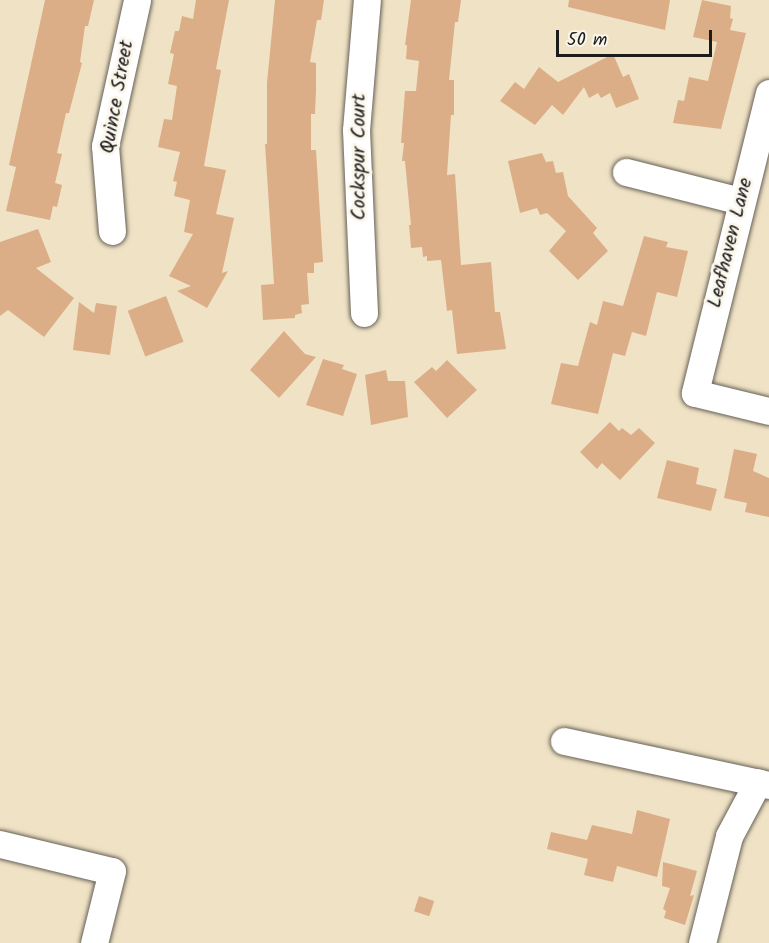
<!DOCTYPE html>
<style>
body{margin:0}
#map{position:relative;width:769px;height:943px;overflow:hidden;background:#f0e2c5;font-family:Kalam,sans-serif}
div>[style]{position:absolute}
[style*='--x']{left:calc(var(--x)*1px);top:calc(var(--y)*1px);width:calc(var(--w)*1px);rotate:calc(var(--a)*1deg)}
.building>*{inset:0;background:#dbae88;transform-origin:0 0}
.roads{filter:drop-shadow(0 0 2px #666157) drop-shadow(0 0 2px #666157)}
.minor>*{height:27px;margin:-13.5px;padding:0 13.5px;transform-origin:13.5px;border-radius:13.5px;background:#fff}
span{translate:-50% -50%;white-space:nowrap;text-align:center;line-height:1.15;-webkit-text-stroke:6px #fbf7ec;paint-order:stroke}
.street-label{font-size:20px;color:#1c1c1c}
.scale{position:absolute;left:556px;top:30px;width:156px;height:27px;box-sizing:border-box;border:3px solid #1c1c1c;border-top:0;padding-left:8px;font-size:18px;line-height:21px;white-space:nowrap;color:#1c1c1c;-webkit-text-stroke:4px #fbf7ec;paint-order:stroke}
</style>
<div id="map">
<div class="building">
<i style="clip-path:polygon(45px 0,94px 0,88px 26px,85px 26px,80px 62px,82px 63px,69px 113px,66px 113px,57px 153px,62px 154px,55px 183px,62px 185px,57px 207px,53px 206px,50px 220px,6px 211px,16px 167px,9px 165px)"></i>
<i style="clip-path:polygon(196px 0,229px 0,216px 69px,221px 70px,204px 166px,226px 170px,216px 214px,234px 218px,222px 273px,228px 271px,207px 308px,177px 291px,191px 286px,169px 276px,193px 234px,184px 232px,190px 200px,174px 196px,177px 182px,173px 181px,180px 152px,158px 147px,164px 119px,172px 120px,177px 86px,168px 84px,174px 54px,170px 53px,175px 31px,179px 31px,182px 16px,193px 19px)"></i>
<i style="clip-path:polygon(275px 0,324px 0,321px 20px,317px 20px,310px 62px,316px 63px,316px 91px,315px 114px,311px 114px,311px 150px,316px 150px,323px 262px,314px 263px,314px 273px,307px 273px,309px 304px,301px 305px,302px 313px,295px 315px,295px 318px,263px 320px,261px 285px,274px 284px,265px 144px,267px 144px,267px 83px)"></i>
<i style="clip-path:polygon(411px 0,461px 0,458px 22px,455px 22px,449px 80px,454px 80px,454px 115px,451px 115px,447px 175px,455px 174px,461px 265px,491px 262px,495px 312px,500px 312px,506px 349px,457px 354px,452px 310px,447px 311px,441px 260px,427px 261px,427px 256px,423px 257px,422px 247px,411px 248px,409px 225px,411px 225px,405px 161px,402px 161px,404px 143px,401px 143px,405px 91px,416px 91px,419px 61px,406px 59px,407px 45px,405px 45px)"></i>
<i style="clip-path:polygon(569px 0,670px 0,665px 30px,568px 7px)"></i>
<i style="clip-path:polygon(702px 0,731px 6px,730px 18px,733px 19px,730px 30px,746px 33px,721px 129px,673px 123px,678px 100px,684px 101px,689px 77px,708px 81px,717px 42px,693px 37px)"></i>
<i style="clip-path:polygon(613px 54px,623px 77px,629px 74px,639px 99px,616px 108px,610px 93px,601px 98px,598px 93px,589px 98px,584px 87px,563px 115px,552px 105px,535px 125px,500px 101px,515px 82px,524px 89px,539px 67px,558px 82px)"></i>
<i style="clip-path:polygon(542px 153px,546px 162px,553px 161px,556px 173px,563px 172px,568px 196px,597px 228px,593px 233px,608px 251px,578px 280px,549px 251px,566px 231px,547px 213px,540px 215px,537px 208px,520px 213px,508px 161px)"></i>
<i style="clip-path:polygon(38px 229px,51px 262px,36px 268px,74px 298px,44px 337px,8px 310px,0 316px,0 242px)"></i>
<i style="clip-path:polygon(644px 236px,668px 242px,666px 247px,688px 251px,677px 297px,657px 292px,646px 336px,632px 332px,625px 356px,613px 353px,598px 414px,551px 404px,561px 363px,578px 366px,590px 322px,597px 325px,603px 301px,623px 306px)"></i>
<i style="left:166px;top:296px;width:49px;height:41px;rotate:69deg"></i>
<i style="clip-path:polygon(79px 302px,94px 313px,96px 303px,117px 306px,110px 355px,73px 350px)"></i>
<i style="clip-path:polygon(284px 331px,305px 354px,316px 357px,279px 398px,250px 370px)"></i>
<i style="clip-path:polygon(323px 359px,344px 365px,342px 369px,357px 374px,343px 416px,306px 405px)"></i>
<i style="clip-path:polygon(447px 360px,477px 390px,447px 418px,414px 382px,432px 367px,436px 371px)"></i>
<i style="clip-path:polygon(386px 370px,388px 381px,405px 381px,408px 417px,371px 425px,365px 375px)"></i>
<i style="clip-path:polygon(610px 422px,619px 431px,622px 428px,631px 435px,639px 428px,655px 443px,620px 480px,602px 463px,597px 469px,580px 452px)"></i>
<i style="clip-path:polygon(734px 449px,757px 454px,753px 471px,769px 478px,769px 517px,745px 512px,747px 503px,724px 498px)"></i>
<i style="clip-path:polygon(667px 460px,699px 468px,696px 484px,717px 489px,711px 511px,657px 498px)"></i>
<i style="clip-path:polygon(637px 810px,670px 819px,657px 877px,617px 866px,613px 882px,584px 875px,588px 859px,547px 849px,551px 832px,587px 840px,592px 825px,632px 834px)"></i>
<i style="clip-path:polygon(663px 862px,697px 871px,690px 896px,694px 895px,685px 925px,664px 918px,666px 911px,663px 909px,670px 888px,662px 886px)"></i>
<i style="left:419px;top:896px;width:16px;height:16px;rotate:18deg"></i>
</div>
<div class="roads">
<div class="minor">
<i style="--x:769;--y:93;--w:309;--a:103.9"></i>
<i style="--x:695;--y:393;--w:76;--a:13.7"></i>
<i style="--x:626;--y:172;--w:119;--a:14.2"></i>
<i style="--x:112;--y:231;--w:85;--a:-94.7"></i>
<i style="--x:105;--y:146;--w:149;--a:-77.6"></i>
<i style="--x:364;--y:313;--w:183;--a:-92.5"></i>
<i style="--x:356;--y:130;--w:130;--a:-85.2"></i>
<i style="--x:564;--y:741;--w:210;--a:12.1"></i>
<i style="--x:0;--y:844;--w:115;--a:13.6"></i>
<i style="--x:112;--y:871;--w:74;--a:104"></i>
<i style="--x:702;--y:943;--w:110;--a:-75.8"></i>
<i style="--x:729;--y:836;--w:61;--a:-61.8"></i>
</div>
</div>
<div class="street-label">
<span style="left:118px;top:97px;rotate:-80deg">Quince Street</span>
<span style="left:360px;top:157px;rotate:-90deg">Cockspur Court</span>
<span style="left:731px;top:243px;rotate:-76deg">Leafhaven Lane</span>
</div>
<div class="scale">50 m</div>
</div>
